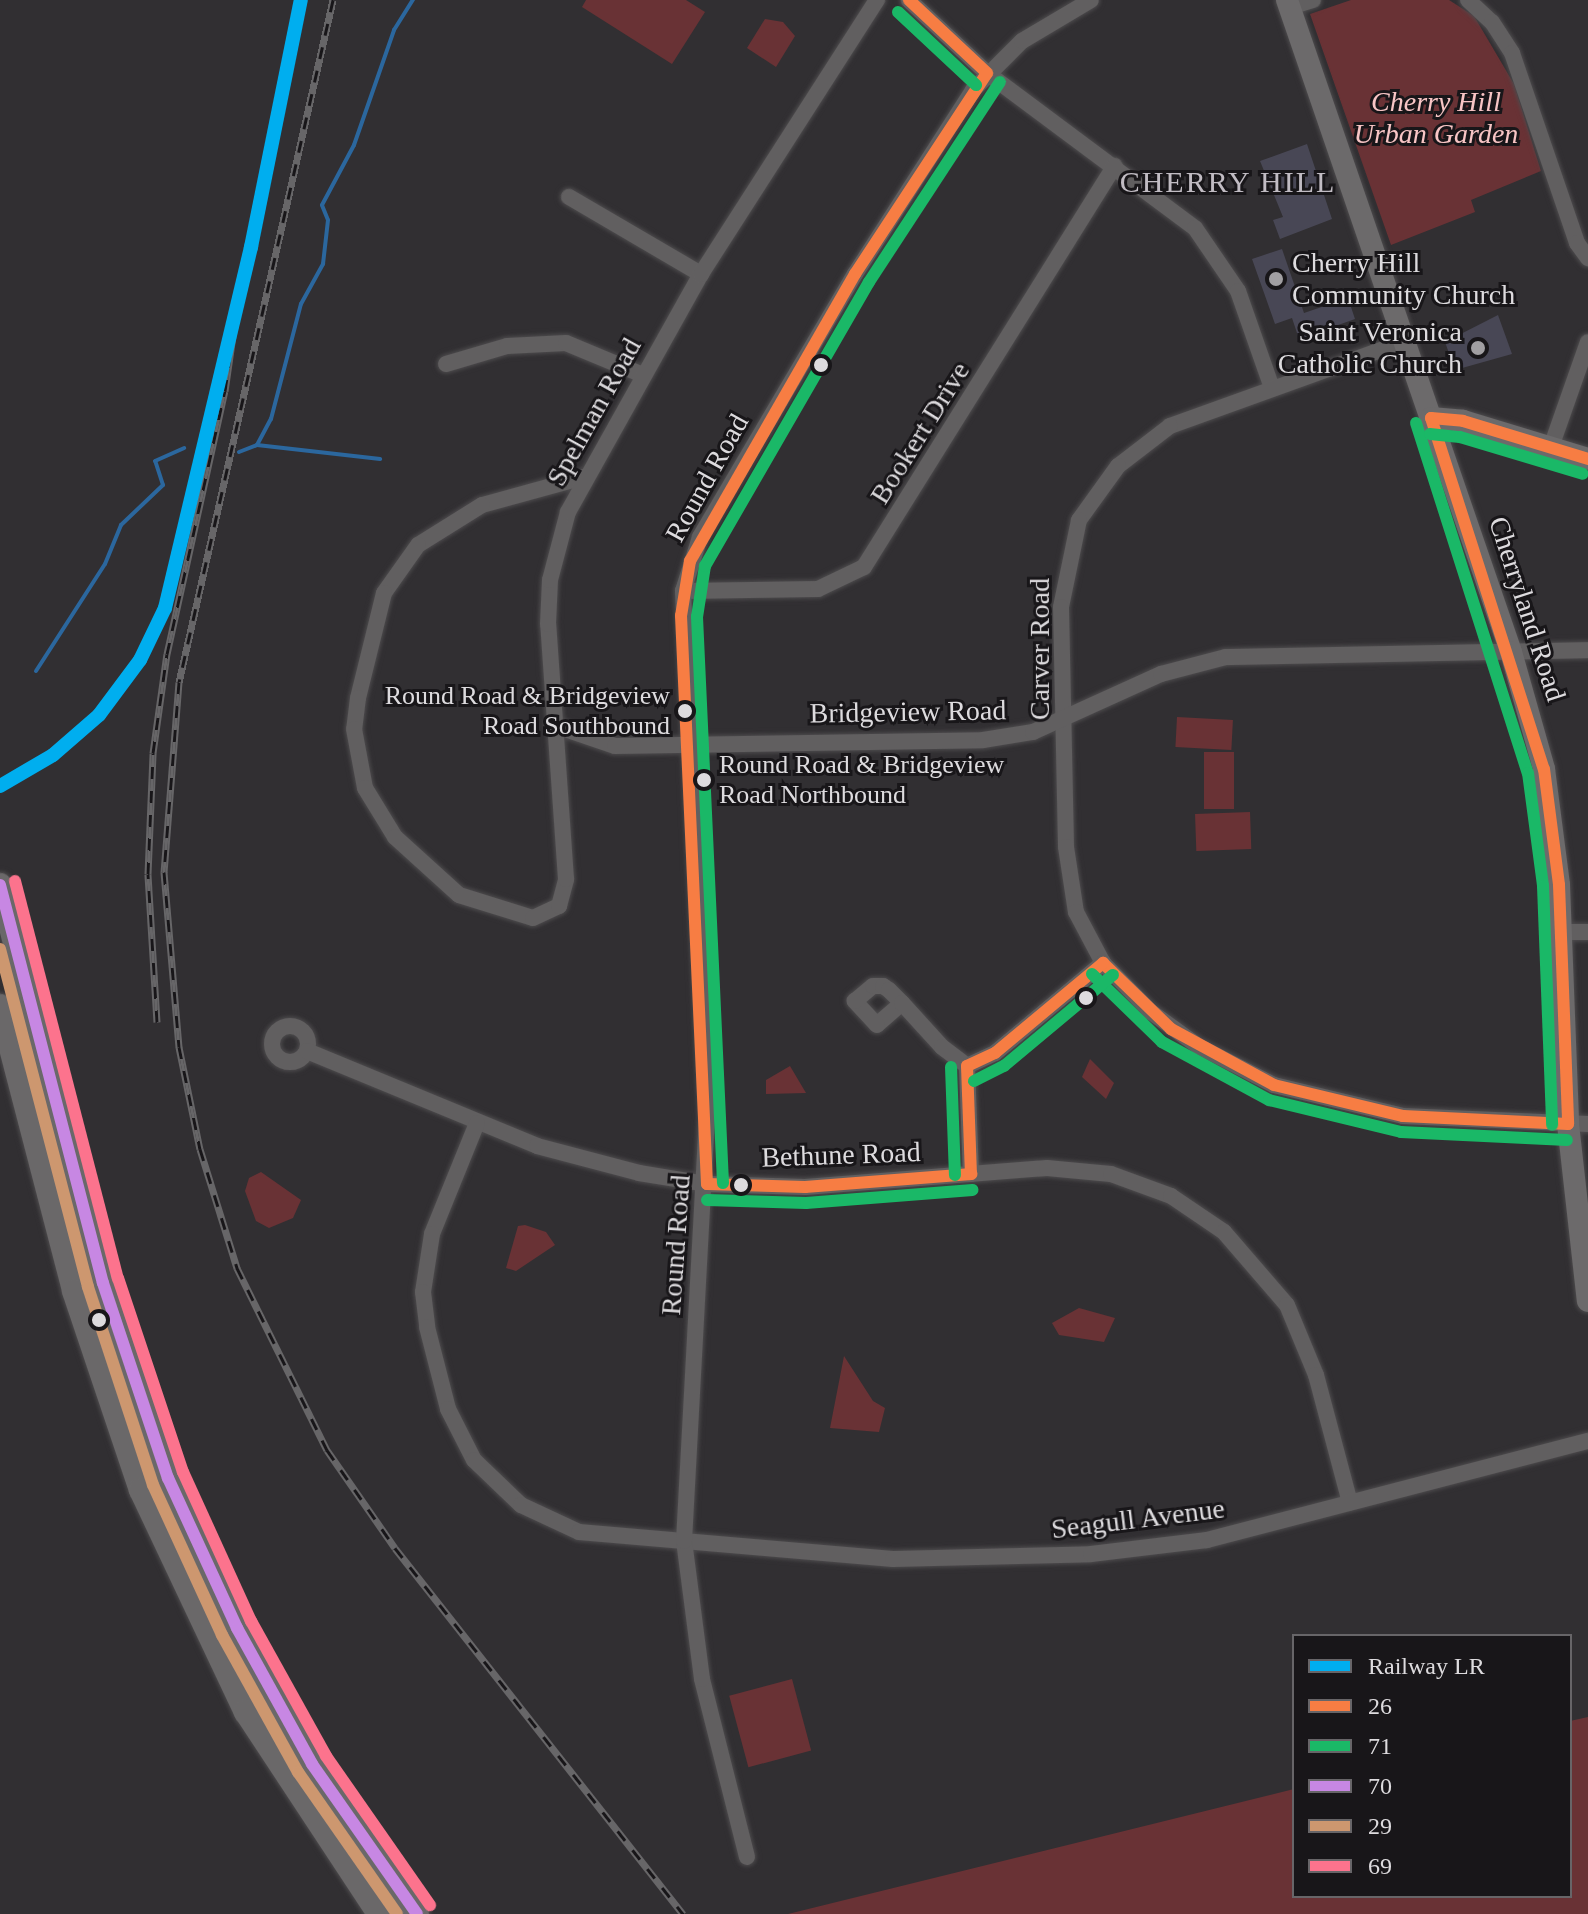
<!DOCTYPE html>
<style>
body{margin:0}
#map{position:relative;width:1588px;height:1914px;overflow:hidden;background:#312f32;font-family:Georgia,serif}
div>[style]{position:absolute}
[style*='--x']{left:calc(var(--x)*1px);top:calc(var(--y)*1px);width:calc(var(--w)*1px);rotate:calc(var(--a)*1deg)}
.green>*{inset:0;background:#693235;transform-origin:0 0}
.stream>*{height:4px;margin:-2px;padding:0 2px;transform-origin:2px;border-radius:2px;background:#2b679e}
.building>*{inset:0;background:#484755}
.roads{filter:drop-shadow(0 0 2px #4d4b4d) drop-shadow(0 0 2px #4d4b4d)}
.street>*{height:16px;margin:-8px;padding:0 8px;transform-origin:8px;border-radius:8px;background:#615f60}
.street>.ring{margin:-8px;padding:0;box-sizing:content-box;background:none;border:16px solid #615f60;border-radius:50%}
.secondary>*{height:22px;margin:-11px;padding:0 11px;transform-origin:11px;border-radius:11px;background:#6c6a6b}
.primary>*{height:24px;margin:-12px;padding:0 12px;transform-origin:12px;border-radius:12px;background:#6a6869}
.rail>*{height:7px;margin-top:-3.5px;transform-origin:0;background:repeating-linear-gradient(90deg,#181619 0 12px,#676668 0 24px);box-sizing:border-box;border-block:2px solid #676668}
.bus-1>*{height:12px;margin:-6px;padding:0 6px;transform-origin:6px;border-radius:6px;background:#f77d43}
.bus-2>*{height:12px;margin:-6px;padding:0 6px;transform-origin:6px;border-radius:6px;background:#1ab867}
.bus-3>*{height:12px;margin:-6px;padding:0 6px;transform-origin:6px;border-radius:6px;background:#c787e3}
.bus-4>*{height:12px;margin:-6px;padding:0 6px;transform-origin:6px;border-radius:6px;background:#cd976f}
.bus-5>*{height:12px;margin:-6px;padding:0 6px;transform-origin:6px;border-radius:6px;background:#fc738d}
.rail-1>*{height:14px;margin:-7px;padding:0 7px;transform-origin:7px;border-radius:7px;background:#00aeef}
.dots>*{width:22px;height:22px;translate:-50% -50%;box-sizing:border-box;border:4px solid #181619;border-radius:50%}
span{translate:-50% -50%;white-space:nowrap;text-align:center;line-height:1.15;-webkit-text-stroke:6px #181619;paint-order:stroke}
.bus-label{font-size:26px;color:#dddbde}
.right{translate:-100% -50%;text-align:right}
.left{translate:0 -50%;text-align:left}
.park-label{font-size:28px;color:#f8c5c5;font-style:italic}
.poi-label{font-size:28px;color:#dddbde}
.street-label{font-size:28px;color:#dddbde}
.neighbourhood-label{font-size:30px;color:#c1bcc3;letter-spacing:2px}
.legend{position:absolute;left:1292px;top:1634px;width:280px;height:264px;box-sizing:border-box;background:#181619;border:2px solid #676568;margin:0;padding:10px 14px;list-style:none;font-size:24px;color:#dddbde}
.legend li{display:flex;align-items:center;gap:16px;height:40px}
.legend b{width:40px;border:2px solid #676568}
</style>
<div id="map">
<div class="green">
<i style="clip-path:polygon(586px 0,686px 0,705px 12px,672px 64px,582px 7px)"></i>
<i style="clip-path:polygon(1351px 0,1449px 0,1474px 16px,1514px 84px,1541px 171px,1471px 200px,1475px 212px,1391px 245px,1310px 14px)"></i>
<i style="clip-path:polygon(765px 19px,783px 22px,795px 36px,776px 67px,747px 48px)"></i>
<i style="left:1177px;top:717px;width:56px;height:30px;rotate:3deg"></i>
<i style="left:1234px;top:752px;width:57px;height:30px;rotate:90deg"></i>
<i style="left:1250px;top:812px;width:37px;height:55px;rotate:88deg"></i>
<i style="clip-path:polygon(1090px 1059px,1114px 1083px,1106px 1099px,1082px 1077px)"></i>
<i style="clip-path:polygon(790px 1066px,806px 1093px,766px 1094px,766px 1080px)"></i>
<i style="clip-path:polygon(261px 1172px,301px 1200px,293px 1218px,269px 1228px,256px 1221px,245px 1191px,249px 1178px)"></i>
<i style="clip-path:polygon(525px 1225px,546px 1232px,555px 1245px,516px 1271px,506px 1268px,518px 1226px)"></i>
<i style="clip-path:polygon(1079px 1308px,1115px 1318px,1104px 1342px,1059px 1335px,1052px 1323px)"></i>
<i style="clip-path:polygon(844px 1356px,873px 1401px,885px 1408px,879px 1432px,830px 1428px)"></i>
<i style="left:792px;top:1679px;width:74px;height:65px;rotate:75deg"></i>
<i style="clip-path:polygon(1588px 1717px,1588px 1914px,788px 1914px,1294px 1789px,1294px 1896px,1570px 1896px,1570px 1721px)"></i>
</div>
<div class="stream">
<i style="--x:257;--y:445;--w:124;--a:6.5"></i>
<i style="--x:239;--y:452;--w:19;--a:-21"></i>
<i style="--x:257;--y:445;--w:30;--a:-62"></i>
<i style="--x:271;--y:419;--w:119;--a:-75.4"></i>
<i style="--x:301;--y:304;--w:46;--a:-61.2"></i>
<i style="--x:323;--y:264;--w:44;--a:-83.5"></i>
<i style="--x:328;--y:220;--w:16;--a:-112"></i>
<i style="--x:322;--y:205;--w:68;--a:-61.9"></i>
<i style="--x:354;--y:145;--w:122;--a:-70.8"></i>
<i style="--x:394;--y:30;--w:36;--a:-58"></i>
<i style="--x:36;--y:671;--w:127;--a:-57.2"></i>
<i style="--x:105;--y:564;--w:42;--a:-67.7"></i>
<i style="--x:121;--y:525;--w:58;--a:-43.6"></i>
<i style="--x:163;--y:485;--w:25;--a:-108"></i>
<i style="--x:155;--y:461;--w:32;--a:-24"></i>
</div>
<div class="building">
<i style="clip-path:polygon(1307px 144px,1332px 219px,1280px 239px,1273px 220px,1283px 217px,1260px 161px)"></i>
<i style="clip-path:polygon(1282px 249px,1304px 313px,1348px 298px,1355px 319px,1299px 339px,1292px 318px,1275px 324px,1252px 259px)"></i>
<i style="clip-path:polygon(1498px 315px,1512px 354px,1455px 370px,1445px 342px)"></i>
</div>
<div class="roads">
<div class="street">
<i style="--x:909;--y:0;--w:107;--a:43.1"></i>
<i style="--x:987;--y:73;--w:259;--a:36.7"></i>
<i style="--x:1195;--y:228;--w:76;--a:55.7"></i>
<i style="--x:1238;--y:291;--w:103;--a:70.7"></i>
<i style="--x:1468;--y:0;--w:33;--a:43"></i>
<i style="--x:1492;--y:22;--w:37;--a:57"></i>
<i style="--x:1512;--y:53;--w:201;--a:71.1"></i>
<i style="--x:1577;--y:243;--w:19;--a:54"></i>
<i style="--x:1290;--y:7;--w:24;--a:-17"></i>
<i style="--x:569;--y:197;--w:153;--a:30.3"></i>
<i style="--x:1406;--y:341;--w:251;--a:160.2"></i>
<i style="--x:1170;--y:426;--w:66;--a:142.4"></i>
<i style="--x:1118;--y:466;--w:67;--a:125.8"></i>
<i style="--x:1079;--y:520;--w:89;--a:101.7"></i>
<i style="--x:1061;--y:607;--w:240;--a:88.8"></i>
<i style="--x:1066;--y:847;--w:66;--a:81.3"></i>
<i style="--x:1076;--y:912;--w:58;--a:62.1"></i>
<i style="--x:1103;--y:963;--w:69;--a:45.6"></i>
<i style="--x:1151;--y:1012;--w:58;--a:35.9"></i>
<i style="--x:1198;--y:1046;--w:85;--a:27.2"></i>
<i style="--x:1274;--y:1085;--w:133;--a:13.5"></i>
<i style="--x:1403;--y:1116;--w:185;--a:2.5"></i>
<i style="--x:446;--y:364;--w:64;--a:-16.4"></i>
<i style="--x:507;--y:346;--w:59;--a:-2.9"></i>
<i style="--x:566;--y:343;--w:83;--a:22.6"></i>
<i style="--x:1551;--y:447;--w:111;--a:-70.6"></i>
<i style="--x:584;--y:477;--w:106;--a:164.6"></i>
<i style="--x:482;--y:505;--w:75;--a:148"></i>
<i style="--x:418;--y:545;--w:59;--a:125.3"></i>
<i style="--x:384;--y:593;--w:108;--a:103.9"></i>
<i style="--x:358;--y:698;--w:31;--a:97"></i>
<i style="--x:354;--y:729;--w:60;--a:79.4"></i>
<i style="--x:365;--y:788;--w:57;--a:58.5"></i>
<i style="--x:395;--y:837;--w:86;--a:42.2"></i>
<i style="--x:459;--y:895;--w:77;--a:17.3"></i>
<i style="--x:533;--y:918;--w:29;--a:-25"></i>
<i style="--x:559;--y:906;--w:28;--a:-75"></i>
<i style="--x:566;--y:879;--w:256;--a:-94"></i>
<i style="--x:548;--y:624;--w:44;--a:-87.4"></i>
<i style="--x:550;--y:580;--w:70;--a:-75.2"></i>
<i style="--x:568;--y:512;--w:273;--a:-60.8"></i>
<i style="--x:701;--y:274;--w:326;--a:-57.3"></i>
<i style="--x:683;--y:591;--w:135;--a:-0.8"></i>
<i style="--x:818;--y:589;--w:51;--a:-25.6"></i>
<i style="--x:864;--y:567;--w:473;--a:-58"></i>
<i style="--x:553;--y:725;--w:65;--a:18.7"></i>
<i style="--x:615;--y:746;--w:368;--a:-0.9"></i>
<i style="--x:983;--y:740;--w:51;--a:-9.1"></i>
<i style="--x:1033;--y:732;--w:141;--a:-24.4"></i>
<i style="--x:1161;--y:674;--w:67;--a:-14.7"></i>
<i style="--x:1226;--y:657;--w:362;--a:-1.1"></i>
<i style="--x:1560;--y:932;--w:28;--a:0"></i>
<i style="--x:902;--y:1003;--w:33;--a:139"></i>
<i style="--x:877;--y:1025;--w:33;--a:-133"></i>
<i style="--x:855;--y:1001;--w:23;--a:-40"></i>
<i style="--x:873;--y:986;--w:10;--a:0"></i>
<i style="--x:883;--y:986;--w:7;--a:34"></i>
<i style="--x:889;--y:990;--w:18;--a:45"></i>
<i style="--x:902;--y:1003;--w:59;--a:47.7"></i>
<i style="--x:942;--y:1047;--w:31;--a:37"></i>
<i class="ring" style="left:272px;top:1026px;width:20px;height:20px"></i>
<i style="--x:307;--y:1051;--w:249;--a:22.4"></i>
<i style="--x:537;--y:1146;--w:106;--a:14.8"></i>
<i style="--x:639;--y:1173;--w:69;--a:9.2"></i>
<i style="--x:707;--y:1184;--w:98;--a:1.8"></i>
<i style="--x:805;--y:1187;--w:243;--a:-4.5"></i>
<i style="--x:1047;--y:1168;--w:64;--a:5.4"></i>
<i style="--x:1111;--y:1174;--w:64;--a:20.1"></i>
<i style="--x:1171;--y:1196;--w:64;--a:34.2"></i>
<i style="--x:1224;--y:1232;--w:96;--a:49.2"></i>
<i style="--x:1287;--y:1305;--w:76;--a:67.5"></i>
<i style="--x:1316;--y:1375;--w:132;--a:75.1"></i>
<i style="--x:967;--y:1066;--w:31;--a:-25"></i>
<i style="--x:995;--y:1053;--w:141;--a:-39.8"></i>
<i style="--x:967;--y:1066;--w:108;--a:87.9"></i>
<i style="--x:477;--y:1123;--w:120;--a:112.1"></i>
<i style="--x:432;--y:1234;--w:59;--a:98.8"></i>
<i style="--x:423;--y:1292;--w:35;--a:83"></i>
<i style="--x:427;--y:1327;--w:85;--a:75.6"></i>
<i style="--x:448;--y:1409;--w:57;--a:63"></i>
<i style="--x:474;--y:1460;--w:65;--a:43.8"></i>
<i style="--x:521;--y:1505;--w:64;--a:25"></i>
<i style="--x:579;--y:1532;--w:315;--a:4.9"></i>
<i style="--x:893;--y:1559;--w:198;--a:-1.4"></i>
<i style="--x:1091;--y:1554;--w:117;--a:-6.9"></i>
<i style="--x:1207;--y:1540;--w:394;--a:-14.6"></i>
<i style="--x:747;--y:1857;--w:184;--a:-104.2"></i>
<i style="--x:702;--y:1679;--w:139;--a:-97.4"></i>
<i style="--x:684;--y:1541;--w:426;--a:-86.9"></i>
<i style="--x:707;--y:1116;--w:526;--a:-92.62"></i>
<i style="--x:683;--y:591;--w:57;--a:-72.5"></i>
<i style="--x:700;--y:537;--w:305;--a:-59.5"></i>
<i style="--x:855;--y:274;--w:219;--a:-57.3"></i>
<i style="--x:973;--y:90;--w:69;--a:-45"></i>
<i style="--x:1022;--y:41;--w:80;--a:-30.7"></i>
</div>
<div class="secondary">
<i style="--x:1287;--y:0;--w:689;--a:71.04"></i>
<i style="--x:1511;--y:652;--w:122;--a:74.2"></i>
<i style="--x:1544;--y:769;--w:117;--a:82.6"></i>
<i style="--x:1559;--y:885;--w:239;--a:87.8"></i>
<i style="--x:1568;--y:1124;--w:178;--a:83.6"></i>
<i style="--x:1431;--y:418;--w:32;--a:5"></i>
<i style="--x:1463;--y:421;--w:131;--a:16.9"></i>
</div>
<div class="primary">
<i style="--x:0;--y:885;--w:411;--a:75.5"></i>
<i style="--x:103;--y:1283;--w:206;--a:71.6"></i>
<i style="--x:168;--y:1478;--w:165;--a:65.3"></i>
<i style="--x:237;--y:1628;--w:155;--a:61.1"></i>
<i style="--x:312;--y:1764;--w:183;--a:55"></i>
<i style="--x:0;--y:1006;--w:294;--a:75.4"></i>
<i style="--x:74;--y:1291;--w:210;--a:71.4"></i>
<i style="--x:141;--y:1490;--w:246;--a:64.7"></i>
<i style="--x:246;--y:1712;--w:242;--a:56.6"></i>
</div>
</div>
<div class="rail">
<i style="--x:333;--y:0;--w:699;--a:102.72"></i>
<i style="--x:179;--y:682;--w:191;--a:94.5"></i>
<i style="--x:164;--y:872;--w:176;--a:85.1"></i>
<i style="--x:179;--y:1047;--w:104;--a:78.4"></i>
<i style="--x:200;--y:1149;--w:125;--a:72.7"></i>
<i style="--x:237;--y:1268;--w:203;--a:63.7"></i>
<i style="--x:327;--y:1450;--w:119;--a:55.2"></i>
<i style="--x:395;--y:1548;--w:466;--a:51.8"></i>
<i style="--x:157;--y:1022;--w:148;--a:-93.5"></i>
<i style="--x:148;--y:874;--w:121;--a:-87.6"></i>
<i style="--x:153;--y:753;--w:100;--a:-82"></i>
<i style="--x:167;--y:654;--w:269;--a:-77.6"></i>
<i style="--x:225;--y:391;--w:77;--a:-81.8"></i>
</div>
<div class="bus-1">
<i style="--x:909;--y:0;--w:107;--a:43.1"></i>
<i style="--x:1431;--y:418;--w:369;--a:72.2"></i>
<i style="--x:1544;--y:769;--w:117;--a:82.6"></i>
<i style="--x:1559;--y:885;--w:239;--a:87.8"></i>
<i style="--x:1431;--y:418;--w:32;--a:5"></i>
<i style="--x:1463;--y:421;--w:131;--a:16.9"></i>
<i style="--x:1103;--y:963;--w:95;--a:44.1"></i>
<i style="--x:1171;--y:1029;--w:117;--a:28.5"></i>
<i style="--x:1274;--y:1085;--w:133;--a:13.5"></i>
<i style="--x:1403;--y:1116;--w:165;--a:2.8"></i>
<i style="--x:967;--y:1066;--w:31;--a:-25"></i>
<i style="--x:995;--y:1053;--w:141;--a:-39.8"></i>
<i style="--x:967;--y:1066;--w:108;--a:87.9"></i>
<i style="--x:707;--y:1184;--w:569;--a:-92.62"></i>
<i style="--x:681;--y:616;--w:56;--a:-80.7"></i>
<i style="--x:690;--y:561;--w:331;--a:-60.1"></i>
<i style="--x:855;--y:274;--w:240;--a:-56.7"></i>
<i style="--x:707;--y:1184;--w:98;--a:1.8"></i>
<i style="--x:805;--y:1187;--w:167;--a:-4.5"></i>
</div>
<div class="bus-2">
<i style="--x:898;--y:12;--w:107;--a:43.1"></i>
<i style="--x:1416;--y:423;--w:367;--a:72.3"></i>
<i style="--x:1528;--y:773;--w:114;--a:82.4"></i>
<i style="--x:1543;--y:886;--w:239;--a:87.8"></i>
<i style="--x:1430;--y:434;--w:30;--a:6"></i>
<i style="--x:1460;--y:437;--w:128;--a:16.7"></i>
<i style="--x:1092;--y:974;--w:98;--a:44.2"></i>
<i style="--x:1162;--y:1042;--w:122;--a:28.5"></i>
<i style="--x:1269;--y:1100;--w:136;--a:13.6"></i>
<i style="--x:1401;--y:1132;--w:166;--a:2.8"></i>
<i style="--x:951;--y:1067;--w:108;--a:87.9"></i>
<i style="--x:974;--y:1081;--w:34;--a:-27"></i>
<i style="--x:1004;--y:1066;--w:142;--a:-39.9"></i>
<i style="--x:723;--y:1183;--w:567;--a:-92.63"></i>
<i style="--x:697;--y:617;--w:52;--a:-81.1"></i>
<i style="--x:705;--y:566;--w:328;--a:-60"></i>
<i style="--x:869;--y:282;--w:239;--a:-56.8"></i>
<i style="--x:707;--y:1200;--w:99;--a:1.7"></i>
<i style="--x:806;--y:1203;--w:167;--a:-4.5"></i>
</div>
<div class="bus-3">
<i style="--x:0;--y:885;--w:411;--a:75.5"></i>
<i style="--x:103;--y:1283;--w:206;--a:71.6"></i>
<i style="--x:168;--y:1478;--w:165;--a:65.3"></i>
<i style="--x:237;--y:1628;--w:155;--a:61.1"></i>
<i style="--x:312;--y:1764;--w:183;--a:55"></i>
</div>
<div class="bus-4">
<i style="--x:0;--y:949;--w:349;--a:75.4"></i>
<i style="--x:88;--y:1287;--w:208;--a:71.8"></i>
<i style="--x:153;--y:1485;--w:165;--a:65.3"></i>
<i style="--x:222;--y:1635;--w:157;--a:61"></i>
<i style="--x:298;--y:1772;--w:173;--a:55.1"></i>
</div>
<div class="bus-5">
<i style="--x:15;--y:881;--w:410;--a:75.5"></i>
<i style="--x:118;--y:1278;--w:205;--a:71.5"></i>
<i style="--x:183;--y:1472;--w:164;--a:65.5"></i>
<i style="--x:251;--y:1621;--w:154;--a:60.9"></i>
<i style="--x:326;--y:1756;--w:182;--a:55.1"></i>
</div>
<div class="rail-1">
<i style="--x:0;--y:786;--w:61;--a:-30.3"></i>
<i style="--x:53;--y:755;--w:61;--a:-41"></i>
<i style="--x:99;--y:715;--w:69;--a:-53.3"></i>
<i style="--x:140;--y:660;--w:58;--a:-64.3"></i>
<i style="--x:165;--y:608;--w:371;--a:-76.6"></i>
<i style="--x:251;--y:247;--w:252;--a:-78.6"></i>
</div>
<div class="dots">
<i style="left:1276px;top:279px;background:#a19fa2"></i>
<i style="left:1478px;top:348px;background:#a19fa2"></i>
<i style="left:821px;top:365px;background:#dddbde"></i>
<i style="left:685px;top:711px;background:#dddbde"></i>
<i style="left:704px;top:780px;background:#dddbde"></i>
<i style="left:1086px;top:998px;background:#dddbde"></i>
<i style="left:741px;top:1185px;background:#dddbde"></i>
<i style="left:99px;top:1320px;background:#dddbde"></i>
</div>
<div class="bus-label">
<span class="right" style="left:670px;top:711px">Round Road &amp; Bridgeview<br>Road Southbound</span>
<span class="left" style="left:719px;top:780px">Round Road &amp; Bridgeview<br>Road Northbound</span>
</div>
<div class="park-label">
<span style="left:1436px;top:118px">Cherry Hill<br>Urban Garden</span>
</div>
<div class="poi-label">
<span class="left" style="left:1292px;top:279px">Cherry Hill<br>Community Church</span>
<span class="right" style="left:1462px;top:348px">Saint Veronica<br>Catholic Church</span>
</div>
<div class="street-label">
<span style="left:594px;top:412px;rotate:-61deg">Spelman Road</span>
<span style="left:920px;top:433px;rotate:-58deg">Bookert Drive</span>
<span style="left:707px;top:478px;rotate:-61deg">Round Road</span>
<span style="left:1527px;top:609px;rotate:72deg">Cherryland Road</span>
<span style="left:1040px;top:649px;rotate:-90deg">Carver Road</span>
<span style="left:908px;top:712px;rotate:-1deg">Bridgeview Road</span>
<span style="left:841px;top:1155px;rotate:-2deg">Bethune Road</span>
<span style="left:676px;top:1245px;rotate:-86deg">Round Road</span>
<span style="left:1138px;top:1519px;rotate:-7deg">Seagull Avenue</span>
</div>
<div class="neighbourhood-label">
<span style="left:1228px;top:182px">CHERRY HILL</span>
</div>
<ul class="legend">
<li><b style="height:10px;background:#00aeef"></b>Railway LR</li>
<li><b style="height:10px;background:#f77d43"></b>26</li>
<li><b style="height:10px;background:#1ab867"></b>71</li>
<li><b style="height:10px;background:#c787e3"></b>70</li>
<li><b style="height:10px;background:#cd976f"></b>29</li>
<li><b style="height:10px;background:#fc738d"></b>69</li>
</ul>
</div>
